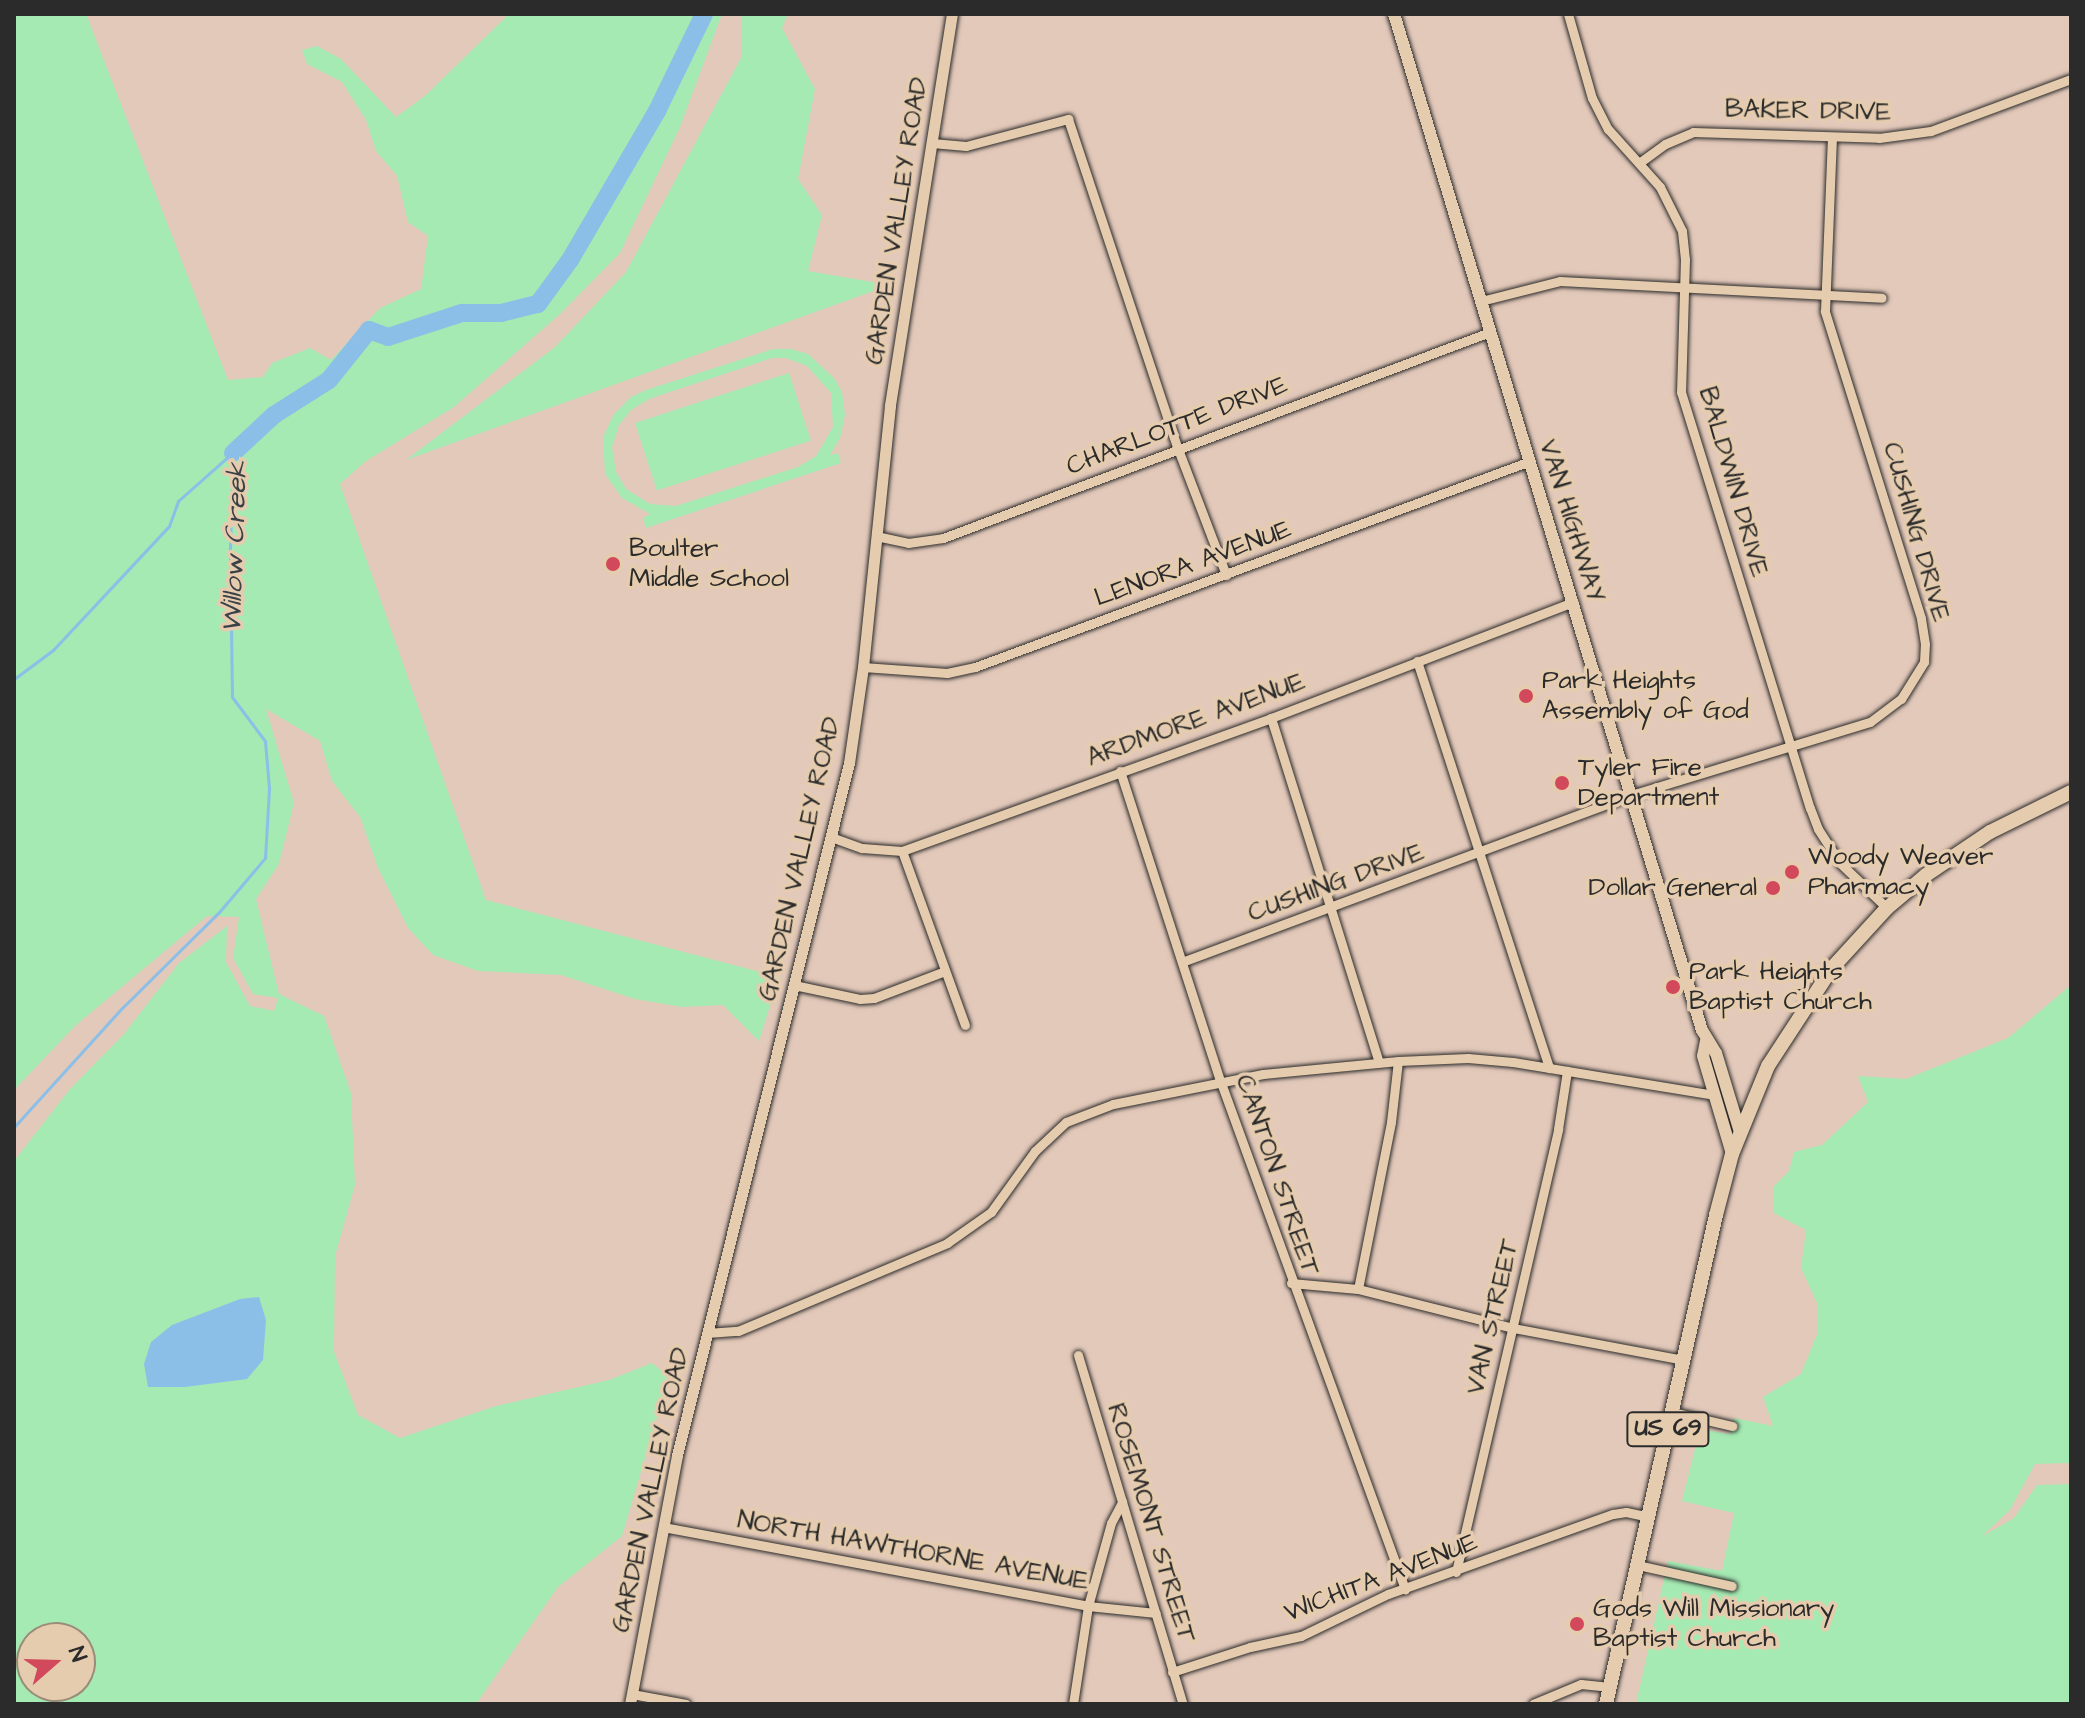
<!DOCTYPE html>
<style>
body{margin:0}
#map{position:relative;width:2085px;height:1718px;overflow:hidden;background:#e3c9ba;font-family:"Architects Daughter",sans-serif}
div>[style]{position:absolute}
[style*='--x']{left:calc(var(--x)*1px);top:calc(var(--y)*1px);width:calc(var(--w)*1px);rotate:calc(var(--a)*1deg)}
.green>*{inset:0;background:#a5e9b3;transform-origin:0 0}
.water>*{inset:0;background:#8cbfe8}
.stream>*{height:3px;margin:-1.5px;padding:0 1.5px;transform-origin:1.5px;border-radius:1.5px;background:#8cbfe8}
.river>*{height:18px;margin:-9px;padding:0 9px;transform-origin:9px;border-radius:9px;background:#8cbfe8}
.roads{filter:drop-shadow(0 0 2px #2b2b2b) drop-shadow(0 0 2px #2b2b2b)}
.minor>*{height:9px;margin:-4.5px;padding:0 4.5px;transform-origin:4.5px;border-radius:4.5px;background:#e6ccae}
.tertiary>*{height:11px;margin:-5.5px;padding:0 5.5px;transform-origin:5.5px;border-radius:5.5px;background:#e6ccae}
.secondary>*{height:12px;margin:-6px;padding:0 6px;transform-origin:6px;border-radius:6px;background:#e6ccae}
.primary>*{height:14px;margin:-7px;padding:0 7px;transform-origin:7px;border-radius:7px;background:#e6ccae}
.dots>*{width:22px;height:22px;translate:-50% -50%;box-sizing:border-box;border:4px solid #e6ccae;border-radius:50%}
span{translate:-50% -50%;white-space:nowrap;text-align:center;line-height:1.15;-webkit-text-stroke:7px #e6ccae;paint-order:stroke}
.shield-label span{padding:2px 6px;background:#e6ccae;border:2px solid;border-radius:6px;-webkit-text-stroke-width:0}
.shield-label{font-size:24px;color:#2b2b2b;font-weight:700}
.street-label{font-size:26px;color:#2b2b2b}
.poi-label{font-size:26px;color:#2b2b2b}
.left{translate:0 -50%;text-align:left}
.right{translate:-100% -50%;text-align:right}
.water-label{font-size:28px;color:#3a4147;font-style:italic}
.frame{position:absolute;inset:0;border:16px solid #2b2b2b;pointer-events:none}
.north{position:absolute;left:16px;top:1622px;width:80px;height:80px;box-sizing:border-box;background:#e6ccae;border:2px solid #9b8c7a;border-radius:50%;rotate:70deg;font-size:22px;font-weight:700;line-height:32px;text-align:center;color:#2b2b2b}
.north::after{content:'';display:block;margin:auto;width:28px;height:36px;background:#d1495b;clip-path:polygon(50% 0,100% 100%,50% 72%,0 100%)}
</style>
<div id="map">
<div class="green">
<i style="clip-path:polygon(evenodd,14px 14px,86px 14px,228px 380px,263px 377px,272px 363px,310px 348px,331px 360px,380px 308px,421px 289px,428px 236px,408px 222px,397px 176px,376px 151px,366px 120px,342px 82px,307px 64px,302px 50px,317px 46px,341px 59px,396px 117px,425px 96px,509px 14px,722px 14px,680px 127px,620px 253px,560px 314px,454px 407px,366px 461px,340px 484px,486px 900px,779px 977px,759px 1041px,723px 1005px,682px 1007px,635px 999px,561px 975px,478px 971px,433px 955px,408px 928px,378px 868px,360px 817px,332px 781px,320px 741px,266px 709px,294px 803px,279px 864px,256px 899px,279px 994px,324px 1016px,351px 1093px,355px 1185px,335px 1256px,334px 1352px,358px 1415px,400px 1438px,496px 1406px,609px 1380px,652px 1363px,669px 1377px,622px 1536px,558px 1587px,476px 1704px,14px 1704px,14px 1161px,70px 1089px,124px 1034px,179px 963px,227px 926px,226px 962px,250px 1006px,274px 1011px,278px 998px,253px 994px,233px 958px,239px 917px,207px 916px,76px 1025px,14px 1090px,14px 14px,32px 1638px,80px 1638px,80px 1686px,32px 1686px,32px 1638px)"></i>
<i style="clip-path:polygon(741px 14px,788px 14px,782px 28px,815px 89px,798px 179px,822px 215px,808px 271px,890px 285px,406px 460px,555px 347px,626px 272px,742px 56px)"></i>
<i style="clip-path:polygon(evenodd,773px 349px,791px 349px,808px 354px,834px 378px,842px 392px,845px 415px,840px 438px,830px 455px,838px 453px,841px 463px,646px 528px,643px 518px,650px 514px,622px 498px,605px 474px,603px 437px,614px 414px,631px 397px,646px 390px,773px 349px,772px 358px,786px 358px,807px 366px,831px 393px,833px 427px,816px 456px,798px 467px,676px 506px,650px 504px,626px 489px,616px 472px,612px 447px,619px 425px,631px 410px,649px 399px,772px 358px)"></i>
<i style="left:789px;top:373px;width:71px;height:162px;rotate:72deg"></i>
<i style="clip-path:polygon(2071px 985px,2071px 1463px,2035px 1464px,2010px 1510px,1981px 1537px,2014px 1518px,2037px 1485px,2071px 1484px,2071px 1704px,1636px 1704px,1668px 1561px,1722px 1571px,1734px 1513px,1682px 1501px,1700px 1429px,1729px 1434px,1734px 1418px,1773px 1426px,1763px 1397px,1801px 1374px,1818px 1332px,1817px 1303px,1801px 1268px,1806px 1230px,1774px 1213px,1774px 1186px,1789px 1171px,1794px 1152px,1822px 1145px,1868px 1102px,1858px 1076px,1906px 1079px,2008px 1038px)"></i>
</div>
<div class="water">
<i style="clip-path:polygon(259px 1297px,266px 1320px,263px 1360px,247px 1379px,185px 1387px,148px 1387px,144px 1364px,151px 1342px,172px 1325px,240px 1299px)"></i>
</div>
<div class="stream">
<i style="--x:14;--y:679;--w:49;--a:-36.6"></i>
<i style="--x:53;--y:650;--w:170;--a:-46.9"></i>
<i style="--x:169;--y:526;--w:27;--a:-70"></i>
<i style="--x:178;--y:501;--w:71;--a:-41.6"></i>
<i style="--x:14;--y:1127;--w:156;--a:-47.8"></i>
<i style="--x:119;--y:1011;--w:142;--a:-44.7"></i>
<i style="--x:220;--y:911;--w:70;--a:-49.7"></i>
<i style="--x:265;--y:858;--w:70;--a:-86.7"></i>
<i style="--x:269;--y:788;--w:47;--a:-94.9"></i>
<i style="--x:265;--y:741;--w:55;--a:-126.9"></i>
<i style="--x:232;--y:697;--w:149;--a:-90.8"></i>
<i style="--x:230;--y:548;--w:95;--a:-88.2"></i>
</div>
<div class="river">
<i style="--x:233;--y:453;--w:56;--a:-42.8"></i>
<i style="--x:274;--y:415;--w:65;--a:-32.5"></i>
<i style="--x:329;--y:380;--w:64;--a:-51.3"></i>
<i style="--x:369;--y:330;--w:20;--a:20"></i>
<i style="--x:388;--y:337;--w:78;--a:-18"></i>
<i style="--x:462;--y:313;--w:39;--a:0"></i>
<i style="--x:501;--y:313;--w:38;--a:-14"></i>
<i style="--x:538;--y:304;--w:54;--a:-54"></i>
<i style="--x:570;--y:260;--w:173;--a:-59.7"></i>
<i style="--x:657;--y:111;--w:108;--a:-64.1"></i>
</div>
<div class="roads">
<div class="minor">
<i style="--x:1568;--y:14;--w:87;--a:74.1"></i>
<i style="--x:1592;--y:98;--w:35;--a:63"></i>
<i style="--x:1608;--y:129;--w:78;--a:48.1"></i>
<i style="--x:1660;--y:187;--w:49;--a:63.4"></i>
<i style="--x:1682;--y:231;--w:28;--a:84"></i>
<i style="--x:1685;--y:259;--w:133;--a:91.7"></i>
<i style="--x:1681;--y:392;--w:436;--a:72.8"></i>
<i style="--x:1810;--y:808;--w:22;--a:69"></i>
<i style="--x:1818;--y:829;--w:40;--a:57.1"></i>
<i style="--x:1840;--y:863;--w:65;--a:43.8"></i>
<i style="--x:932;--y:143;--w:34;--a:5"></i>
<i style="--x:966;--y:146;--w:106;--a:-14.8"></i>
<i style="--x:1068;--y:119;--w:348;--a:71.6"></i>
<i style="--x:1178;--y:449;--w:135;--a:69.1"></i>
<i style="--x:1639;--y:163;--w:32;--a:-36"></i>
<i style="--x:1665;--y:144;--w:30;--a:-23"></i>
<i style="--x:1693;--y:132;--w:186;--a:1.8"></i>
<i style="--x:1879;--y:138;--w:52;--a:-7.7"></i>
<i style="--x:1931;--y:131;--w:149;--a:-20.4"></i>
<i style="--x:1481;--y:301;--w:81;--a:-14.2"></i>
<i style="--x:1560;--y:281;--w:322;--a:3"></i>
<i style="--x:876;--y:536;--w:33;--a:12"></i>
<i style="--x:908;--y:543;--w:35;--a:-8"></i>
<i style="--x:943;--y:538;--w:585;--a:-20.64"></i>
<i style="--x:1417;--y:661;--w:428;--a:72"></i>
<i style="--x:863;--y:667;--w:84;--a:4.1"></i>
<i style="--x:947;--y:673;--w:29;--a:-12"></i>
<i style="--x:975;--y:667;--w:592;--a:-20.36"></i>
<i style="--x:1271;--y:718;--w:361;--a:72.6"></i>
<i style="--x:1120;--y:771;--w:325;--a:72.1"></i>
<i style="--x:1220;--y:1080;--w:542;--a:70.03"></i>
<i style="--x:831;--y:837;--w:33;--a:20"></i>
<i style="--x:862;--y:848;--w:40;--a:4.3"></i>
<i style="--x:902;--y:851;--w:392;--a:-19.8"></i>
<i style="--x:1271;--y:718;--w:324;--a:-21"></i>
<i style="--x:902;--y:851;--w:185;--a:70.1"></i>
<i style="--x:1182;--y:962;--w:479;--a:-20.4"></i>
<i style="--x:1631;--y:795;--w:250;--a:-17"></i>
<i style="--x:1870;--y:722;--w:39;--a:-37"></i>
<i style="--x:1901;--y:699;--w:44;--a:-58.1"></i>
<i style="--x:1924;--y:662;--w:18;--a:-87"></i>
<i style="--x:1925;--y:644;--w:26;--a:-99"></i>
<i style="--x:1921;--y:618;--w:322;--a:-107.4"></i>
<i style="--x:1825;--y:311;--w:174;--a:-87.7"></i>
<i style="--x:794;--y:985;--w:67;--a:12"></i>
<i style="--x:860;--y:999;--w:14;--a:-4"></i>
<i style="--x:874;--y:998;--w:76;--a:-20.8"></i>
<i style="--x:1291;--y:1283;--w:67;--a:5.1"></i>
<i style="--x:1358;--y:1289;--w:160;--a:14.1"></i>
<i style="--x:1513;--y:1328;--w:174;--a:10.6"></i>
<i style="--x:1358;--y:1289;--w:170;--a:-78.8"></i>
<i style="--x:1391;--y:1122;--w:61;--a:-83.5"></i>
<i style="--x:707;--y:1333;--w:31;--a:-4"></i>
<i style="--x:738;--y:1331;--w:227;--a:-22.8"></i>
<i style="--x:947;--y:1243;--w:54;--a:-35.2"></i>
<i style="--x:991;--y:1212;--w:75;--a:-54.2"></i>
<i style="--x:1035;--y:1151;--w:42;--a:-43.1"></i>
<i style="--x:1066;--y:1122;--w:50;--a:-21"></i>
<i style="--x:1113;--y:1104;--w:153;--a:-11.3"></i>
<i style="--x:1263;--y:1074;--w:136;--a:-5.5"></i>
<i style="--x:1398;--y:1061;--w:70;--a:-2.5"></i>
<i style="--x:1468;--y:1058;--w:45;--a:5.1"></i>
<i style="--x:1513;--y:1062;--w:205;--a:9.3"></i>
<i style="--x:1078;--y:1355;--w:364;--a:73.3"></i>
<i style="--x:1672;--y:1412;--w:62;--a:13.1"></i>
<i style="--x:663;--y:1527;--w:432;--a:10.5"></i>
<i style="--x:1088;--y:1606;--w:68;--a:5.9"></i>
<i style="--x:1638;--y:1565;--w:96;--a:12.6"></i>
<i style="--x:1456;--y:1572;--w:455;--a:-77"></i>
<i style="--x:1558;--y:1129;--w:59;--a:-81.2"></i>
<i style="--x:1172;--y:1672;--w:82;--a:-17.8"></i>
<i style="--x:1250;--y:1647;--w:52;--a:-12.2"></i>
<i style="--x:1301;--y:1636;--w:97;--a:-25.8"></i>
<i style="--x:1388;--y:1594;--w:239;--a:-19.6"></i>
<i style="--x:1613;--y:1514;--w:13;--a:-9"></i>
<i style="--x:1626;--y:1512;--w:24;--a:12"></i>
<i style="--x:632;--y:1694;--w:55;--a:10.5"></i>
<i style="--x:1073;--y:1704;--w:99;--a:-81.3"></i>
<i style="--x:1088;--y:1606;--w:86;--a:-74.5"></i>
<i style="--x:1111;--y:1523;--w:24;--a:-62"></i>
<i style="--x:1533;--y:1704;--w:52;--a:-22.6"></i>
<i style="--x:1581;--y:1684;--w:29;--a:6"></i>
</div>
<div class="tertiary">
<i style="--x:630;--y:1704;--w:253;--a:-79.3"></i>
<i style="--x:677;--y:1455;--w:713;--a:-76.04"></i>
<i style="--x:849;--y:763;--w:97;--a:-81.7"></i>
<i style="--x:863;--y:667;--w:263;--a:-84.1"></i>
<i style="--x:890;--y:405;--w:396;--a:-81"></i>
</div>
<div class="secondary">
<i style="--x:1394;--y:14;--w:1062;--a:73.14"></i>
<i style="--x:1702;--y:1030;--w:27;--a:59"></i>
<i style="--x:1716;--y:1053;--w:83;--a:73.1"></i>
<i style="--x:1706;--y:1041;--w:15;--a:101"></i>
<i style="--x:1703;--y:1056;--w:102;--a:73.5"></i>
</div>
<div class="primary">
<i style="--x:1606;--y:1704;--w:501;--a:-77.32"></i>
<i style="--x:1716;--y:1215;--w:63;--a:-75.3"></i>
<i style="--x:1732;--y:1154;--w:95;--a:-67.8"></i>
<i style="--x:1768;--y:1066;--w:117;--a:-56.9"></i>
<i style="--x:1832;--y:968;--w:81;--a:-47.5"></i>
<i style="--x:1887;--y:908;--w:51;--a:-40.2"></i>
<i style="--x:1926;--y:875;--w:77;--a:-33.9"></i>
<i style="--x:1990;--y:832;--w:90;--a:-26.3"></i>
</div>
</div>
<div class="dots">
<i style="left:613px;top:564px;background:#d1495b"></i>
<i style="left:1526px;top:696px;background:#d1495b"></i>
<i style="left:1562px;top:783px;background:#d1495b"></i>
<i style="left:1792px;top:872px;background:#d1495b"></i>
<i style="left:1773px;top:888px;background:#d1495b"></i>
<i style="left:1673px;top:987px;background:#d1495b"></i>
<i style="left:1577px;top:1624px;background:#d1495b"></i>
</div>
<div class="shield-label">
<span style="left:1668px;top:1429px">US 69</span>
</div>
<div class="street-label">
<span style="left:1808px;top:111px;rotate:1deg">BAKER DRIVE</span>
<span style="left:897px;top:221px;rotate:-81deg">GARDEN VALLEY ROAD</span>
<span style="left:1177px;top:426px;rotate:-21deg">CHARLOTTE DRIVE</span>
<span style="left:1733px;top:482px;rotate:74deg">BALDWIN DRIVE</span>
<span style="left:1571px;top:521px;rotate:73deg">VAN HIGHWAY</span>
<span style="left:1916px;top:532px;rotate:74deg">CUSHING DRIVE</span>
<span style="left:1193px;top:564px;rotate:-20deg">LENORA AVENUE</span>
<span style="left:1196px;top:720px;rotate:-20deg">ARDMORE AVENUE</span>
<span style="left:800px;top:859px;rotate:-77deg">GARDEN VALLEY ROAD</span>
<span style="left:1336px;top:883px;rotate:-20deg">CUSHING DRIVE</span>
<span style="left:1277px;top:1175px;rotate:71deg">CANTON STREET</span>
<span style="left:1493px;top:1317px;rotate:-77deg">VAN STREET</span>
<span style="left:651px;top:1490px;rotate:-78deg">GARDEN VALLEY ROAD</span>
<span style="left:1151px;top:1523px;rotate:73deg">ROSEMONT STREET</span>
<span style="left:913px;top:1551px;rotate:10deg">NORTH HAWTHORNE AVENUE</span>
<span style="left:1381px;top:1578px;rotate:-21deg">WICHITA AVENUE</span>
</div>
<div class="poi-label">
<span class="left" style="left:629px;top:564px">Boulter<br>Middle School</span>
<span class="left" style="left:1542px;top:696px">Park Heights<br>Assembly of God</span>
<span class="left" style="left:1578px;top:783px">Tyler Fire<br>Department</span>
<span class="left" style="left:1808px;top:872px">Woody Weaver<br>Pharmacy</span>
<span class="right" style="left:1757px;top:888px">Dollar General</span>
<span class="left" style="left:1689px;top:987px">Park Heights<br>Baptist Church</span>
<span class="left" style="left:1593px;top:1624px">Gods Will Missionary<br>Baptist Church</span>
</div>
<div class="water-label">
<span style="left:235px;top:547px;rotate:-88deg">Willow Creek</span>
</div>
<div class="frame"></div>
<div class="north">N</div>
</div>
